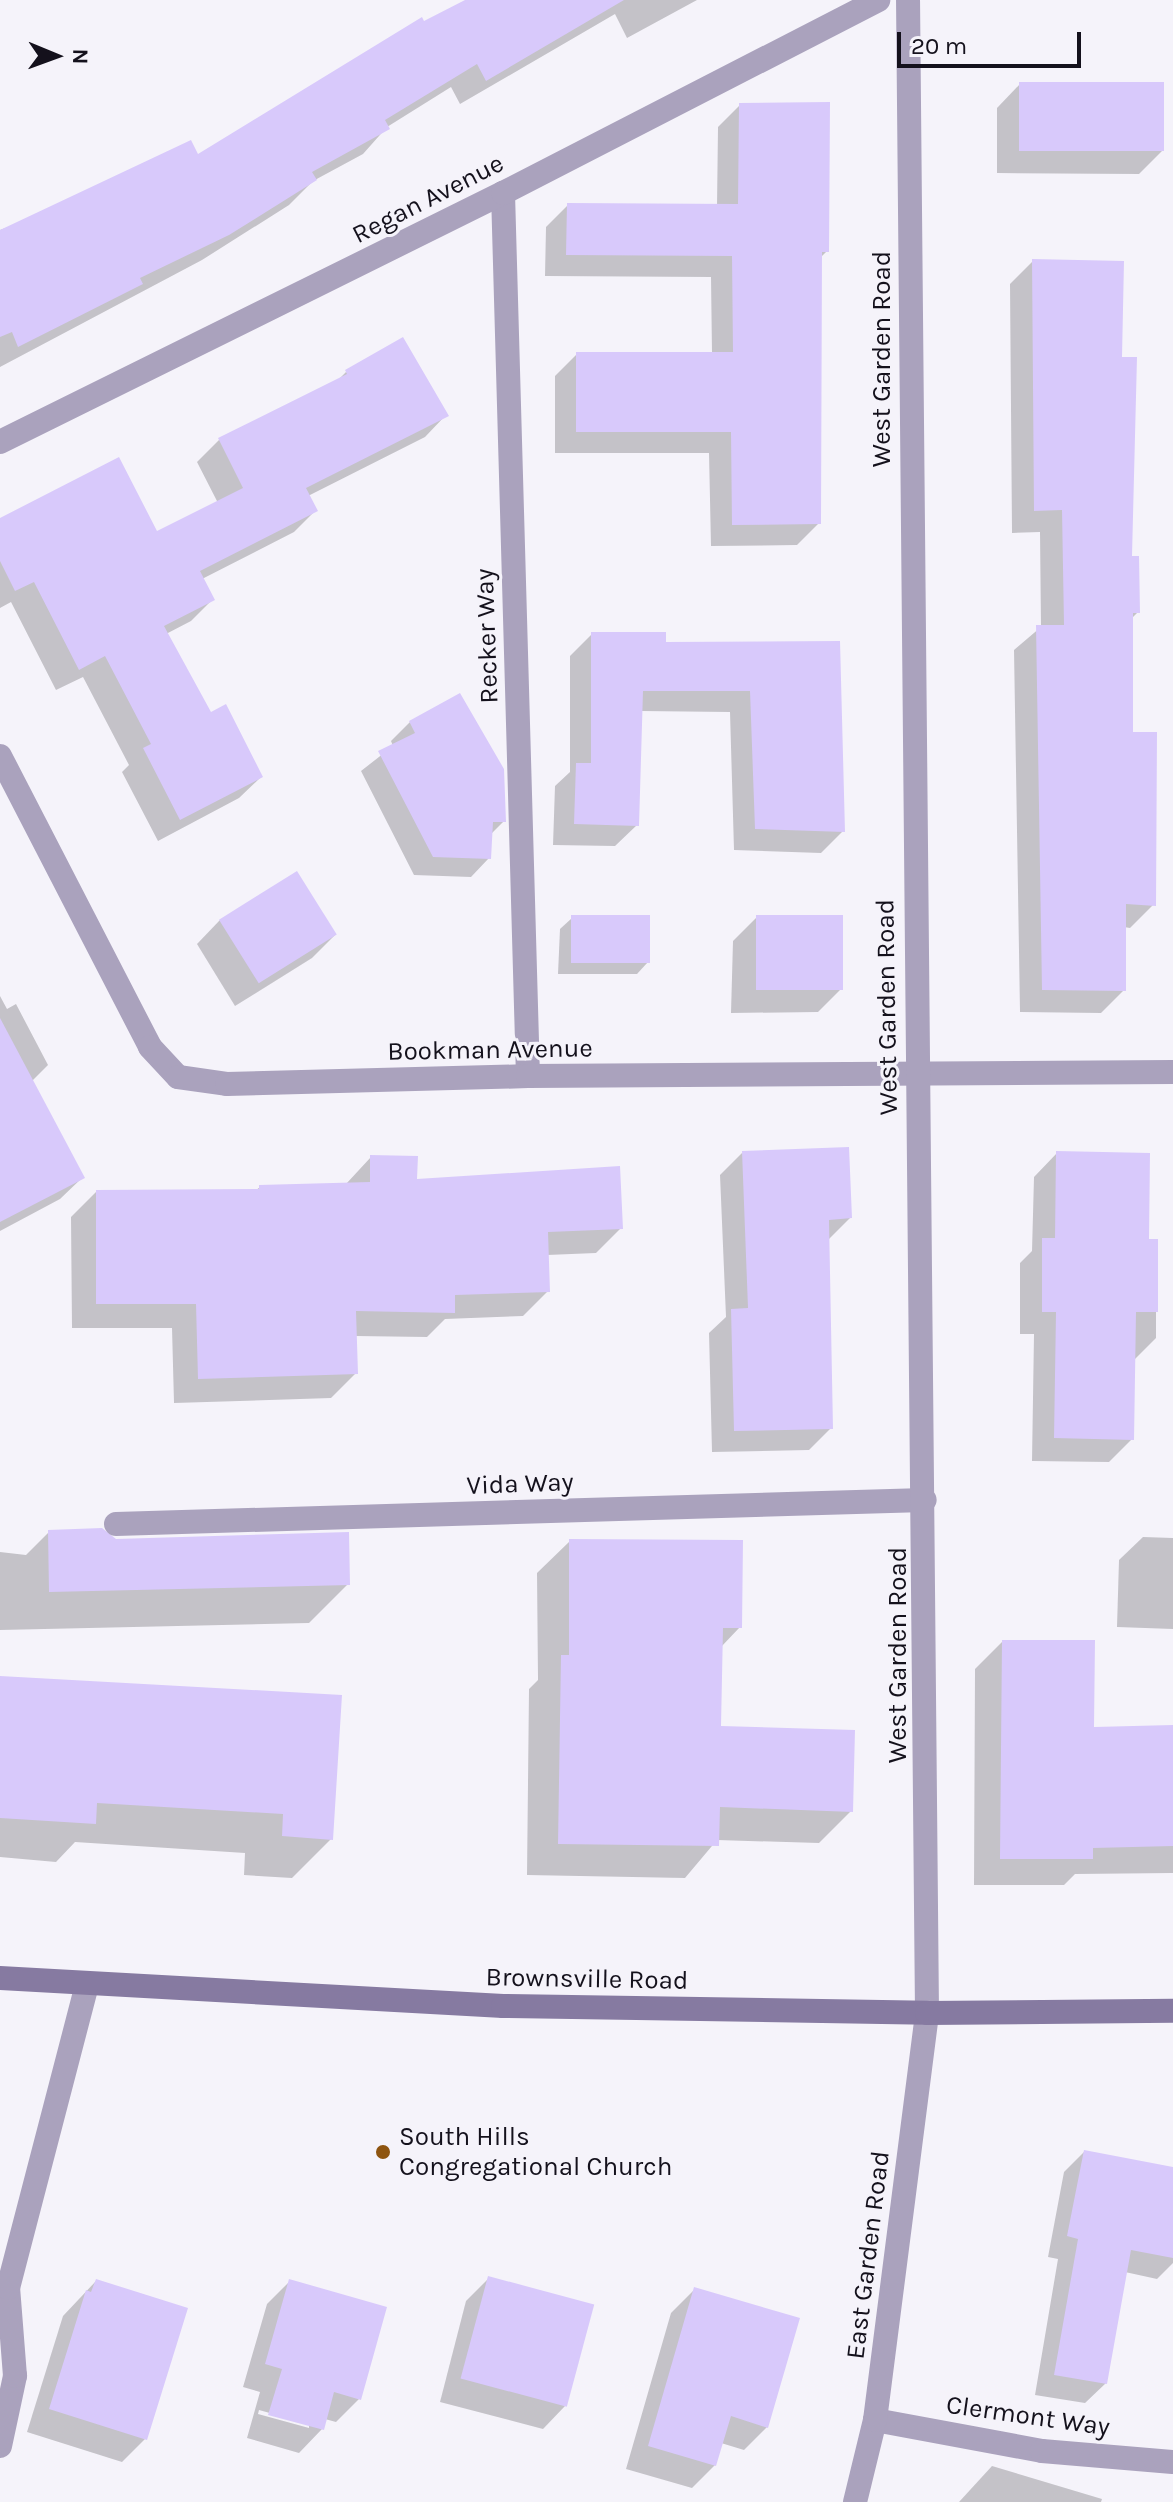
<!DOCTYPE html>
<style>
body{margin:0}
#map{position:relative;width:1173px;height:2502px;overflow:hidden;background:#f5f3fa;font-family:Karla,sans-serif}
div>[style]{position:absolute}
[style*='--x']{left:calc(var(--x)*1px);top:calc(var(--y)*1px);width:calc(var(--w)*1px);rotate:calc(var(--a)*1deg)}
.shadow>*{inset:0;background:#0003}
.building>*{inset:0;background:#d8c9fb;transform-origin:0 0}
.lane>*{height:24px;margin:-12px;padding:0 12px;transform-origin:12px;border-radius:12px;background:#aaa2bd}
.street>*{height:24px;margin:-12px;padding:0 12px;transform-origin:12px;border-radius:12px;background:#aaa2bd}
.secondary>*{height:24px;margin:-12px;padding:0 12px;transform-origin:12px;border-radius:12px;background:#867aa1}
.dots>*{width:22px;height:22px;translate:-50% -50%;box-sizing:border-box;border:4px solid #f5f3fa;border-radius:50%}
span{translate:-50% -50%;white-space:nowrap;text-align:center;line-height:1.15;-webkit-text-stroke:6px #f5f3fa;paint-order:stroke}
.street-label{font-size:26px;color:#14111c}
.poi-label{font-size:26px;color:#14111c}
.left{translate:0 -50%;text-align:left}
.north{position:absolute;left:16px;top:16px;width:80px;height:80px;-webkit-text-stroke:6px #f5f3fa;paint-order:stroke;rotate:91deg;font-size:22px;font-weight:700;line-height:32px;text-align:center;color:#14111c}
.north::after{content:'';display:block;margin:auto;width:28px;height:36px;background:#14111c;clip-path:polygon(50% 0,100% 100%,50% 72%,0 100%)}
.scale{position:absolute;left:897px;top:32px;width:184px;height:36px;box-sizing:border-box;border:4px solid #14111c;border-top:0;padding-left:10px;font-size:24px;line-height:28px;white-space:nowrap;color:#14111c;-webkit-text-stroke:6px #f5f3fa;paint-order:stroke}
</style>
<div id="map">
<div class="shadow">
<i style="clip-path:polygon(469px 0,697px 0,627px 38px,615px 14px,460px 104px,451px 87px,387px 127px,363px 154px,313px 181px,289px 205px,202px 260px,0 367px,0 230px,197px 157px)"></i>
<i style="clip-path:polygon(1020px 84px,1162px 151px,1139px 174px,997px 173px,997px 108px)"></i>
<i style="clip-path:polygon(740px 105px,827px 251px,820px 258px,819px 523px,797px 545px,711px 546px,709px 453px,555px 453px,555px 376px,577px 354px,712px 354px,711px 277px,545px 276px,546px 227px,568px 205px,717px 206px,718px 127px)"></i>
<i style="clip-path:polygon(1033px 261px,1120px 359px,1130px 558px,1138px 612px,1131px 619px,1131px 734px,1153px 905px,1130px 928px,1124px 927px,1124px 990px,1101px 1013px,1020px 1012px,1014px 650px,1041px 627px,1040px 532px,1012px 533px,1010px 284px)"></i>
<i style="clip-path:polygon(346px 372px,446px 415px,425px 437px,308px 496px,316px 510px,294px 532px,202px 579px,213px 599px,191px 621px,166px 634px,210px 715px,261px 777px,239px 798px,158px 841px,122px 772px,129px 765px,83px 677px,56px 690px,11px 602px,0 608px,0 520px,156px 534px,218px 503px,197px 462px,219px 440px,336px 382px)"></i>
<i style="clip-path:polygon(592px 634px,664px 644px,838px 643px,843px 831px,821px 853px,734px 850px,730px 712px,640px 711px,637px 825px,615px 846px,553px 845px,555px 786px,570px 772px,570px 656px)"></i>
<i style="clip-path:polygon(410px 722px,504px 821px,490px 835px,489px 858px,471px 877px,414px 875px,361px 771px,393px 746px,391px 741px)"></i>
<i style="clip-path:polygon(757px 917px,841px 989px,818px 1012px,731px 1013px,733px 941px)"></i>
<i style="clip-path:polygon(572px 918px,648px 962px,637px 974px,558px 974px,560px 929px)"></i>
<i style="clip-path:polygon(220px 920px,335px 935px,312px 958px,235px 1006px,197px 944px)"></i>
<i style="clip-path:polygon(0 996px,7px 1009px,16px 1004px,48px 1065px,32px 1081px,83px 1177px,60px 1199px,0 1231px)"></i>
<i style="clip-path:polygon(742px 1153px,850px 1218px,828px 1240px,831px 1428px,809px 1450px,712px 1452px,709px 1333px,726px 1317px,720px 1175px)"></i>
<i style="clip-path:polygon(1057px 1153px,1147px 1241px,1156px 1241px,1156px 1338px,1134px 1360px,1132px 1439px,1109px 1462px,1032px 1461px,1034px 1334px,1020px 1334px,1020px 1263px,1032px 1251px,1034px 1177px)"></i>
<i style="clip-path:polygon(371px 1157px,415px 1181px,621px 1228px,596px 1253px,547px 1255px,548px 1291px,523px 1316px,445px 1319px,427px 1337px,355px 1336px,356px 1373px,331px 1398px,174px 1403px,172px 1328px,72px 1328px,71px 1217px,96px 1192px,255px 1191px,260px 1187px,346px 1184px)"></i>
<i style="clip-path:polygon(49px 1532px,116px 1541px,348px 1584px,309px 1623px,0 1630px,0 1552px,26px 1555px)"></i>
<i style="clip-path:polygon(1143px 1537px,1173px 1538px,1173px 1629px,1117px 1627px,1119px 1560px)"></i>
<i style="clip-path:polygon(570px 1541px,740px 1627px,721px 1647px,719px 1728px,851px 1811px,819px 1843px,717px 1840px,685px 1878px,527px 1875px,529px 1689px,538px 1680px,537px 1573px)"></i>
<i style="clip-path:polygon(1002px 1642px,1092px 1729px,1173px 1727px,1173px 1873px,1075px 1874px,1064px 1885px,974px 1885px,975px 1669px)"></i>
<i style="clip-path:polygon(0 1678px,339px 1697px,331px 1839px,292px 1878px,244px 1875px,245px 1853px,75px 1842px,56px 1862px,0 1857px)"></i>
<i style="clip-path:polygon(1084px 2152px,1173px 2169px,1173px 2263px,1157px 2279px,1125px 2272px,1106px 2383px,1085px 2403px,1035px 2395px,1058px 2259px,1048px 2257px,1064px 2172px)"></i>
<i style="clip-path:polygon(489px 2278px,566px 2405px,543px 2429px,440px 2402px,466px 2301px)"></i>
<i style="clip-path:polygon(96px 2281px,145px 2439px,122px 2462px,27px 2432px,63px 2316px)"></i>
<i style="clip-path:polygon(evenodd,290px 2281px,359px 2399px,336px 2422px,325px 2419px,322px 2429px,299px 2453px,247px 2438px,260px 2392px,243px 2387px,267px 2304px,290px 2281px,259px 2410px,309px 2424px,309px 2428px,258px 2414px,259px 2410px)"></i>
<i style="clip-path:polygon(695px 2289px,767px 2427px,744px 2450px,721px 2443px,715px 2465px,692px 2488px,626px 2469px,671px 2313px)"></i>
<i style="clip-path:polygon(992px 2466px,1102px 2499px,1101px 2502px,959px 2502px)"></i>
</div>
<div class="building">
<i style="clip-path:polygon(465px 0,624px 0,486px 81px,477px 64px,385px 120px,390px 129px,312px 172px,317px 180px,229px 235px,140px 278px,143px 284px,18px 347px,12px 332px,0 337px,0 230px,191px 140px,198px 154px,422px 17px,424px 21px)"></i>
<i style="left:1019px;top:82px;width:145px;height:69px"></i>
<i style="clip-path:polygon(830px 102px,829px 252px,822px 252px,821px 524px,732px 525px,731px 432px,576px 432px,576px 352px,733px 352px,732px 256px,566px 255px,567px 203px,738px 204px,739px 103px)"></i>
<i style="clip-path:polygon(1032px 259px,1124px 261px,1122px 357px,1137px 357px,1132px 556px,1139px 556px,1140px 613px,1133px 613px,1133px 732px,1157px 732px,1156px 906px,1126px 904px,1126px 991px,1042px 990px,1036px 625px,1064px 625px,1062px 510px,1034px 511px)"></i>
<i style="clip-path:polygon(403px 337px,449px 416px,306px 488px,318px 511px,200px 571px,215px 600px,164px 626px,211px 712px,226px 704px,263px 777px,180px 820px,143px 748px,151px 744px,105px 656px,79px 670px,34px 582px,15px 591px,0 561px,0 518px,119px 457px,157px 531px,243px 488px,218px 438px,347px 374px,345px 370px)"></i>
<i style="clip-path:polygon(591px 632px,666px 632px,666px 642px,840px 641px,845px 832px,755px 829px,750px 691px,643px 691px,639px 826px,574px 824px,576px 763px,591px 763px)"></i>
<i style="clip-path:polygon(460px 693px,504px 769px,506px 822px,493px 822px,491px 859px,433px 857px,378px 751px,415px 733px,409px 721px)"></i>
<i style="left:297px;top:871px;width:75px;height:92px;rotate:58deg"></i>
<i style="left:650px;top:915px;width:48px;height:79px;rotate:90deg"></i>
<i style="left:756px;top:915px;width:87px;height:75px"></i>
<i style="clip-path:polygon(0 1018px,85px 1178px,0 1222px)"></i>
<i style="clip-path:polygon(849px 1147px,852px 1218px,829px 1220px,833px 1429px,734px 1431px,731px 1309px,748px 1308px,742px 1151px)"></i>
<i style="clip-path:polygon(1056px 1151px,1150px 1153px,1149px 1239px,1158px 1239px,1158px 1312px,1136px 1312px,1134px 1440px,1054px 1438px,1056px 1312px,1042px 1312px,1042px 1238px,1055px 1238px)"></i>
<i style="clip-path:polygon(370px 1155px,418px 1156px,417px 1179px,620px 1166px,623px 1229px,548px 1232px,550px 1292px,455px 1295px,455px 1313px,356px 1311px,358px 1374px,198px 1379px,196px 1304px,96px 1304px,96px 1190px,259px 1189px,259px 1185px,370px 1182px)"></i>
<i style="clip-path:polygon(102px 1528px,116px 1539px,349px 1532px,350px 1585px,49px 1592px,48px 1530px)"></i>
<i style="clip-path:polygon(569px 1539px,743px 1540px,742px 1628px,723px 1628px,721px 1726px,855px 1730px,853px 1812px,720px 1807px,719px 1846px,558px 1844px,561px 1655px,569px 1655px)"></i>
<i style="clip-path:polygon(1002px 1640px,1095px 1640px,1094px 1727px,1173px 1725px,1173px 1846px,1093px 1848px,1093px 1859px,1000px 1859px)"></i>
<i style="clip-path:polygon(0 1676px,342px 1695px,333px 1840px,282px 1836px,283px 1814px,97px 1803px,96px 1824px,0 1818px)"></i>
<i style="clip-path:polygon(1084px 2150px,1173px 2167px,1173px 2258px,1131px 2250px,1107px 2384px,1054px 2375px,1078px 2239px,1067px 2236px)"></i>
<i style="left:488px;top:2276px;width:110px;height:106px;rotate:15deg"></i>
<i style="clip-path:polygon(96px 2279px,188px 2308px,147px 2440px,49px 2409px,86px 2290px,91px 2292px)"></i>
<i style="clip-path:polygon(289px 2279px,387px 2307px,361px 2400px,334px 2392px,324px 2430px,268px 2415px,282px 2369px,265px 2364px)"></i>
<i style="clip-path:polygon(694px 2287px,800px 2318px,768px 2428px,731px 2416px,716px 2466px,648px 2446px)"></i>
</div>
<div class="lane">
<i style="--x:503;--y:193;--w:883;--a:88.38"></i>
<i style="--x:116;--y:1524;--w:809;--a:-1.7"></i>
<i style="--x:875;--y:2420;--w:170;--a:10.5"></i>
<i style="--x:1042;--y:2451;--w:131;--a:4.8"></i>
<i style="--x:0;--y:2446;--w:72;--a:-77.9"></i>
<i style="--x:15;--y:2376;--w:88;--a:-94.5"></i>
<i style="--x:8;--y:2288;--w:314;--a:-75.4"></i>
</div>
<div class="street">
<i style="--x:0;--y:442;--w:561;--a:-26.34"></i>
<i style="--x:503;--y:193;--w:422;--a:-27.2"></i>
<i style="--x:0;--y:756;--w:327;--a:62.7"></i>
<i style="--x:150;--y:1047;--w:41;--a:47"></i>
<i style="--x:178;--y:1077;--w:49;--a:8.1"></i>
<i style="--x:227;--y:1084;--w:301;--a:-1.5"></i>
<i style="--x:528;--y:1076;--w:645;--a:-0.36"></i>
<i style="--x:855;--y:2502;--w:84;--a:-76.3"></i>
<i style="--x:875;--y:2420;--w:410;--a:-82.7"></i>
<i style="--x:927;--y:2013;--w:2013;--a:-90.54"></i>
</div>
<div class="secondary">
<i style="--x:0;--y:1978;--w:504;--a:3.19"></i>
<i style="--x:503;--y:2006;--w:424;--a:0.9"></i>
<i style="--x:927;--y:2013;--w:246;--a:-0.5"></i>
</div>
<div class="dots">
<i style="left:383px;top:2152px;background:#8e540f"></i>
</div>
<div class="street-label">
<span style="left:428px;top:199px;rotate:-27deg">Regan Avenue</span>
<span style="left:882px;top:359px;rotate:-90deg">West Garden Road</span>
<span style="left:487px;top:636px;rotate:-92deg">Recker Way</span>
<span style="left:887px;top:1007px;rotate:-91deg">West Garden Road</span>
<span style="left:490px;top:1050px;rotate:-1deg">Bookman Avenue</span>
<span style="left:520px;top:1484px;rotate:-2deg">Vida Way</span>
<span style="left:898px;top:1655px;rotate:-90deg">West Garden Road</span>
<span style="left:587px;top:1979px;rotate:1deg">Brownsville Road</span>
<span style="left:868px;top:2255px;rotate:-83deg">East Garden Road</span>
<span style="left:1028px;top:2416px;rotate:8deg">Clermont Way</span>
</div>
<div class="poi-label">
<span class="left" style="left:399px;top:2152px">South Hills<br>Congregational Church</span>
</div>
<div class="north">N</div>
<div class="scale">20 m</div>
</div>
